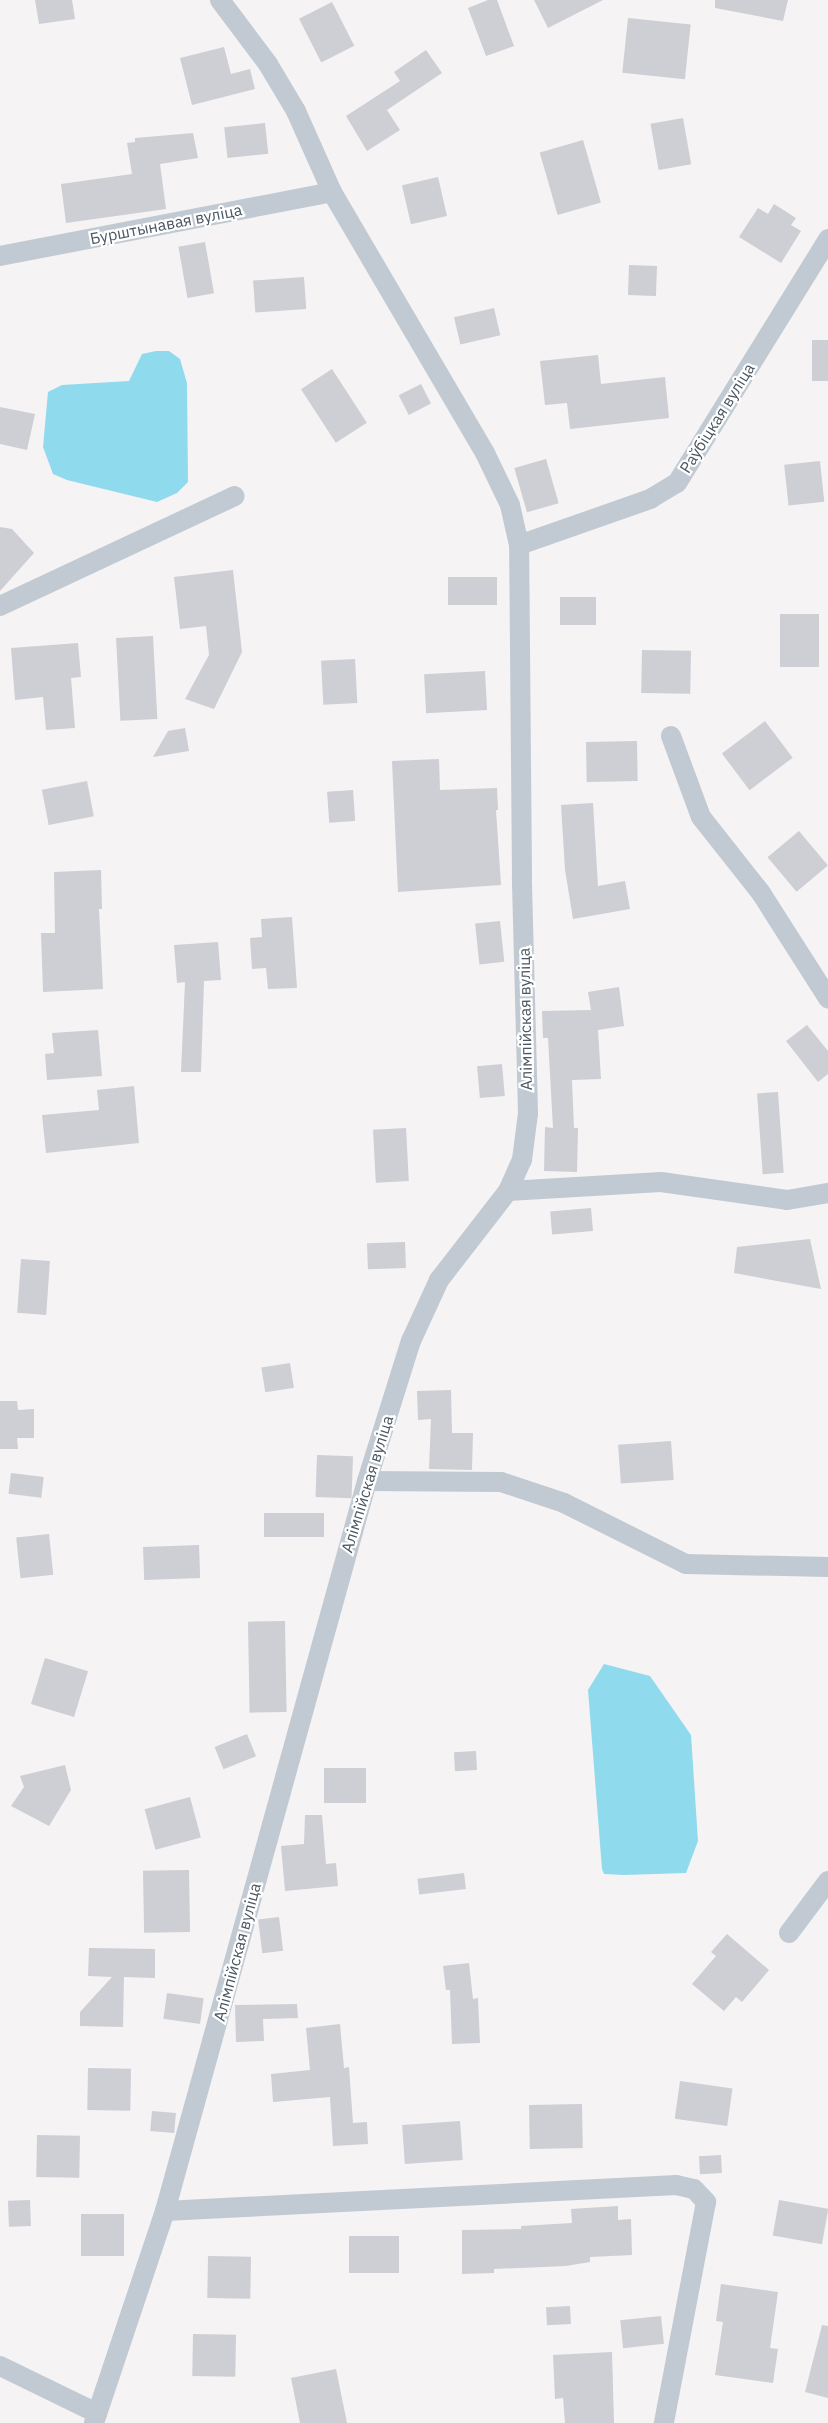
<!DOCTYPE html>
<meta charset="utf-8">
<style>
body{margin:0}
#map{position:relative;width:828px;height:2423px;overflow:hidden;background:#f5f3f3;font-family:"IBM Plex Sans",sans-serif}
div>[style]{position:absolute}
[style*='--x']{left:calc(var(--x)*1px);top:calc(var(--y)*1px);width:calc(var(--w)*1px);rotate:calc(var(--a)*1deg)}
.water>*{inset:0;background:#90daee}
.building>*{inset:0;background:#cdcfd5;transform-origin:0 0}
.minor>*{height:20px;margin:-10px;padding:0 10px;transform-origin:10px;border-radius:10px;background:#c1cad2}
span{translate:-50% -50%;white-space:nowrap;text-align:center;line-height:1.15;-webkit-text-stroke:4.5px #fff;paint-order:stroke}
.street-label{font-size:16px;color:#4a5661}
</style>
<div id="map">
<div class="water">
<i style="clip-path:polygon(156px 351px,169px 351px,180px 359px,187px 383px,188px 482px,177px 493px,157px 502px,67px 480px,53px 474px,43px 447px,48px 392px,62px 385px,129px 381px,142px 354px)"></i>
<i style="clip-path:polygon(604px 1664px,650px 1676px,691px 1735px,698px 1841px,686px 1873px,624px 1875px,604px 1874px,602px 1869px,588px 1690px)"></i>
</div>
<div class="building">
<i style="clip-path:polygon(35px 0,72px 0,75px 19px,39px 24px)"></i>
<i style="clip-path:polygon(488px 0,497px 0,514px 46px,486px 56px,468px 8px)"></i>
<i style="clip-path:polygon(534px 0,603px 0,548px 28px)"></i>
<i style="clip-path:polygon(715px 0,788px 0,783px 21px,715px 8px)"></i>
<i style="left:332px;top:2px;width:49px;height:37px;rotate:63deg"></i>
<i style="left:628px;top:18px;width:63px;height:55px;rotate:6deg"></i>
<i style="clip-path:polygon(224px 47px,231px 74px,250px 69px,255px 89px,192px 105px,180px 58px)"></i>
<i style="clip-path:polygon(426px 50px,442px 73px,387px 110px,400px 130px,367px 151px,346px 116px,400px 81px,394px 72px)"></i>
<i style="left:683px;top:118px;width:47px;height:33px;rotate:80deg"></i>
<i style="left:265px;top:123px;width:31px;height:41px;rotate:84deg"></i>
<i style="clip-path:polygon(193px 133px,198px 158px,160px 164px,166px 209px,66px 223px,61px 184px,132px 174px,127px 143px,135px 142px,135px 138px)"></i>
<i style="left:583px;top:140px;width:65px;height:45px;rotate:74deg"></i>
<i style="left:438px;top:177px;width:40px;height:37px;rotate:77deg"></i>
<i style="clip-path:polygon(774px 204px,796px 218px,791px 225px,801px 231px,781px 263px,739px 237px,758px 208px,768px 214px)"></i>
<i style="left:205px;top:242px;width:52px;height:27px;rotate:80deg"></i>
<i style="left:629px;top:265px;width:28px;height:30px;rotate:2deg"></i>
<i style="left:304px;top:277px;width:32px;height:51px;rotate:86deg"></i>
<i style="left:494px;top:308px;width:28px;height:41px;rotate:77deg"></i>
<i style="left:812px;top:340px;width:16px;height:41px"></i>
<i style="clip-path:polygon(598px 355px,601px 384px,665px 377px,669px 418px,570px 429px,567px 403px,545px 405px,540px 361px)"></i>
<i style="left:332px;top:369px;width:64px;height:37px;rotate:57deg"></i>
<i style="left:421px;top:384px;width:22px;height:25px;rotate:63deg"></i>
<i style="clip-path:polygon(0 407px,35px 414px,27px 450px,0 444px)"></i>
<i style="left:546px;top:459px;width:46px;height:33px;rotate:74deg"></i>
<i style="left:820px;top:461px;width:41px;height:36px;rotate:84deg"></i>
<i style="clip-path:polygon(0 527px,12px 529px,34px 553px,0 591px)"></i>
<i style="clip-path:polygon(233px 570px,242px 652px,214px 709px,185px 699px,209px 655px,206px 626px,180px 629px,174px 577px)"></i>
<i style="left:448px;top:577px;width:49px;height:28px"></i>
<i style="left:560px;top:597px;width:36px;height:28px"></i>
<i style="left:780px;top:614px;width:39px;height:53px"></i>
<i style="left:153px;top:636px;width:83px;height:37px;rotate:87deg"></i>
<i style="clip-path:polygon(78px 643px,81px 677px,71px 678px,75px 728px,46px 730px,43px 697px,15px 700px,11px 648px)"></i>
<i style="left:642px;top:650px;width:49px;height:43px;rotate:1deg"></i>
<i style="left:355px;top:659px;width:44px;height:34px;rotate:87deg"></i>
<i style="left:485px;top:671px;width:39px;height:61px;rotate:87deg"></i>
<i style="left:765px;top:721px;width:46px;height:54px;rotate:53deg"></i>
<i style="clip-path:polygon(185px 728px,189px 751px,153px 757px,168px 731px)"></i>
<i style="left:637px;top:741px;width:40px;height:51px;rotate:89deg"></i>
<i style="clip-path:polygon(439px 759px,440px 790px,497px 788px,498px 810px,496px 810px,501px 885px,398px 892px,392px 761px)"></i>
<i style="left:87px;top:781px;width:36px;height:46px;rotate:79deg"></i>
<i style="left:353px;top:790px;width:31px;height:26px;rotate:86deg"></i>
<i style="clip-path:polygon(593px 803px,598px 886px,625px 881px,630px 909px,573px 919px,565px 870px,561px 805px)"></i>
<i style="left:799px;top:831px;width:45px;height:41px;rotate:50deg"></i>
<i style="clip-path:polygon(101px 870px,102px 909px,99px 909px,103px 989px,43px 992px,41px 933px,55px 933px,54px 872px)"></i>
<i style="clip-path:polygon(292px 917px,297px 988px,268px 989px,266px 968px,252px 969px,250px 938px,262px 937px,261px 919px)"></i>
<i style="left:500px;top:921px;width:41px;height:25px;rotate:84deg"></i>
<i style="clip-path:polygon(218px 942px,221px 980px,204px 981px,201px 1072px,181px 1072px,185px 982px,177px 983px,174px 945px)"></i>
<i style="clip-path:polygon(619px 987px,624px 1026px,598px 1030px,601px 1079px,572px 1080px,574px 1128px,578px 1128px,577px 1172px,544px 1171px,545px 1127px,553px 1128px,548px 1038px,543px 1038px,542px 1011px,591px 1010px,588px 992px)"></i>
<i style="clip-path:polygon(807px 1025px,828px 1051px,828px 1074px,818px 1082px,786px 1041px)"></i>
<i style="clip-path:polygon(98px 1030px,102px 1076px,47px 1080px,45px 1054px,54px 1053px,52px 1033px)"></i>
<i style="left:502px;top:1064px;width:32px;height:25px;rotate:85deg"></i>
<i style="clip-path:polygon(134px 1086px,139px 1143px,46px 1153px,42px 1115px,99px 1110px,97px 1090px)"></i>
<i style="left:778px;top:1092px;width:81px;height:21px;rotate:86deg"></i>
<i style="left:406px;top:1128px;width:53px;height:33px;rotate:87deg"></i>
<i style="left:591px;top:1208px;width:23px;height:41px;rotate:85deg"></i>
<i style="clip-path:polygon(810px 1239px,821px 1289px,734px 1273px,737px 1247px)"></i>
<i style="left:405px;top:1242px;width:26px;height:38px;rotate:88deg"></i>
<i style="left:21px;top:1259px;width:29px;height:54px;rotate:4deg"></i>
<i style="left:290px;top:1363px;width:25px;height:29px;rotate:81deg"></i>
<i style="clip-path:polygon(451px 1390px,452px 1433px,473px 1433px,472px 1470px,429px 1469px,431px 1419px,418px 1420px,417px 1391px)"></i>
<i style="clip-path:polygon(0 1401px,17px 1401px,18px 1410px,34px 1409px,34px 1438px,17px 1438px,18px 1449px,0 1449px)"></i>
<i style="left:671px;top:1441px;width:39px;height:53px;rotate:86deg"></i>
<i style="left:317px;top:1455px;width:36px;height:42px;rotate:2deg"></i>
<i style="left:11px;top:1473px;width:33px;height:21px;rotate:7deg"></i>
<i style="left:324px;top:1513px;width:24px;height:60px;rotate:90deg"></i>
<i style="left:49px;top:1534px;width:41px;height:33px;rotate:84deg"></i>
<i style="left:199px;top:1545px;width:33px;height:56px;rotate:88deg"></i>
<i style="left:285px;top:1621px;width:91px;height:37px;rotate:89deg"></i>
<i style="left:45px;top:1658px;width:45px;height:48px;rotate:17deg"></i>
<i style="left:247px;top:1734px;width:24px;height:35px;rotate:68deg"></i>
<i style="left:476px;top:1751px;width:19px;height:22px;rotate:87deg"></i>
<i style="clip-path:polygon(65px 1765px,71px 1790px,49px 1826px,11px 1806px,24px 1787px,20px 1776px)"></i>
<i style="left:324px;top:1768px;width:42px;height:35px"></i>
<i style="left:190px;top:1797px;width:42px;height:47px;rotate:75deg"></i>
<i style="clip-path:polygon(305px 1815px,322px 1815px,326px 1864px,336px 1863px,338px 1886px,285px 1891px,281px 1846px,304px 1844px)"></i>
<i style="left:189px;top:1870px;width:62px;height:46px;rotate:89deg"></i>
<i style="left:464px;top:1873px;width:16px;height:47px;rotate:83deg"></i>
<i style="left:279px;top:1917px;width:34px;height:21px;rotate:83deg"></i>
<i style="clip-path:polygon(727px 1934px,769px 1970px,742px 2002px,736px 1997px,724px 2011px,692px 1984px,716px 1956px,711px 1952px)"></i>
<i style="clip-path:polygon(89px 1948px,155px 1949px,155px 1978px,124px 1977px,123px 2027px,80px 2026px,80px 2012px,112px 1977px,88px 1976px)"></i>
<i style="clip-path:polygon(469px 1963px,473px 1999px,478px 1998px,480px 2043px,452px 2044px,450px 1990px,446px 1990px,443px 1966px)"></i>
<i style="left:167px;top:1993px;width:37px;height:26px;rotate:8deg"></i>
<i style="clip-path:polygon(297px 2004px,298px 2018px,263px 2019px,264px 2041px,236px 2042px,235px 2005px)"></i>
<i style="clip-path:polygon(340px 2024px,344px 2068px,349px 2067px,353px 2123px,367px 2122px,368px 2144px,333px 2146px,330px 2097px,273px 2102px,271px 2074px,310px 2070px,306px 2028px)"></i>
<i style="left:88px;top:2068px;width:43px;height:42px;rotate:1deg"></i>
<i style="left:680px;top:2081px;width:53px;height:38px;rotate:8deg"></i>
<i style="left:582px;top:2104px;width:44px;height:53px;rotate:89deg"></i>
<i style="left:152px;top:2111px;width:24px;height:20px;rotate:5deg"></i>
<i style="left:460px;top:2121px;width:39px;height:58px;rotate:86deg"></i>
<i style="left:37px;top:2135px;width:43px;height:42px;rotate:1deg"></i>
<i style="left:721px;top:2155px;width:18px;height:22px;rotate:87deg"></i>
<i style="left:30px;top:2200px;width:26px;height:22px;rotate:88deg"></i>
<i style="left:779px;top:2200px;width:50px;height:36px;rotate:10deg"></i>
<i style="clip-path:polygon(618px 2206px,618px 2220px,631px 2219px,632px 2255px,590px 2257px,590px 2262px,566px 2266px,494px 2269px,494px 2273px,462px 2274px,462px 2230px,521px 2229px,521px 2226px,572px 2223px,571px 2209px)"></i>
<i style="left:81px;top:2214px;width:43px;height:42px"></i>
<i style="left:399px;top:2236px;width:37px;height:50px;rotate:90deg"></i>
<i style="left:208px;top:2256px;width:43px;height:42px;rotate:1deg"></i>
<i style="clip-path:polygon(721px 2284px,778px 2292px,770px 2348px,778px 2349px,773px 2383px,715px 2375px,723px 2322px,716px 2321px)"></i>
<i style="left:570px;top:2306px;width:18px;height:24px;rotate:87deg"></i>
<i style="left:661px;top:2316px;width:28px;height:41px;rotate:84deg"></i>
<i style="clip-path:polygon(822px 2325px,828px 2326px,828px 2398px,805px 2392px)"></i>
<i style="left:193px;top:2334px;width:43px;height:42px;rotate:1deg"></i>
<i style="clip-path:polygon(612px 2352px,614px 2423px,565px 2423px,563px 2398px,555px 2399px,553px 2355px)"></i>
<i style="clip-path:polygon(336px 2369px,347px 2423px,300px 2423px,291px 2378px)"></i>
</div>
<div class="minor">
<i style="--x:0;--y:256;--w:338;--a:-10.9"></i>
<i style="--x:519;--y:545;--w:139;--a:-19.3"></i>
<i style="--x:650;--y:499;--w:31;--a:-31"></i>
<i style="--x:677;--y:483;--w:287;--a:-58.2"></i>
<i style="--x:0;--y:606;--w:259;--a:-25.1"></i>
<i style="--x:671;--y:736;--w:86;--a:69.7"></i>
<i style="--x:701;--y:817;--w:97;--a:51.7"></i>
<i style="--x:761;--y:893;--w:125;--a:57.5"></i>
<i style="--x:508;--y:1191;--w:153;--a:-3.4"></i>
<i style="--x:661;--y:1182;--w:127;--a:8.1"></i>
<i style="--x:787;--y:1200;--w:42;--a:-9.7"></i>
<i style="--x:367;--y:1481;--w:134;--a:0.4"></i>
<i style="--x:501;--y:1482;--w:66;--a:18.4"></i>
<i style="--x:564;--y:1503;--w:136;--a:26.6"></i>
<i style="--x:686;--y:1564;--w:142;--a:1.2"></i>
<i style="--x:789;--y:1933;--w:65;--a:-53.1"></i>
<i style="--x:165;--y:2211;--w:512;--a:-2.91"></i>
<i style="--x:676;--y:2185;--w:18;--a:13"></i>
<i style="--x:694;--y:2189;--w:18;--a:47"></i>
<i style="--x:706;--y:2202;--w:225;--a:100.8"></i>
<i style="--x:0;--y:2366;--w:108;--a:25.9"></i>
<i style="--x:94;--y:2423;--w:224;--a:-71.5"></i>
<i style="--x:165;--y:2211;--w:757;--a:-74.53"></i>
<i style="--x:367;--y:1481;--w:147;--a:-72.6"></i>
<i style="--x:411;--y:1341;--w:67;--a:-65.3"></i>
<i style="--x:439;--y:1280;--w:113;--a:-52.2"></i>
<i style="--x:508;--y:1191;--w:34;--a:-66"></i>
<i style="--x:522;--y:1160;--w:47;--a:-82.7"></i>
<i style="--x:528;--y:1113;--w:236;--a:-91.5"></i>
<i style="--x:522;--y:877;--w:332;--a:-90.5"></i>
<i style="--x:519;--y:545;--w:41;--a:-102.7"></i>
<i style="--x:510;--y:505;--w:58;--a:-115.7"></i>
<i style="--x:485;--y:453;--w:303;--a:-120.4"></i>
<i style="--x:332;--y:192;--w:89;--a:-114"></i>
<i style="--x:296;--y:111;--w:55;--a:-120.8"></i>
<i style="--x:268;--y:64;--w:80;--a:-126.9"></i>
</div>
<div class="street-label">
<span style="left:166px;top:224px;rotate:-11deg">Бурштынавая вуліца</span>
<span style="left:717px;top:418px;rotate:-58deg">Раўбіцкая вуліца</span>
<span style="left:525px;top:1019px;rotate:-91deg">Алімпійская вуліца</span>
<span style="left:367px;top:1484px;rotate:-73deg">Алімпійская вуліца</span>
<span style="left:237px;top:1952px;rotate:-75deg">Алімпійская вуліца</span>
</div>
</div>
